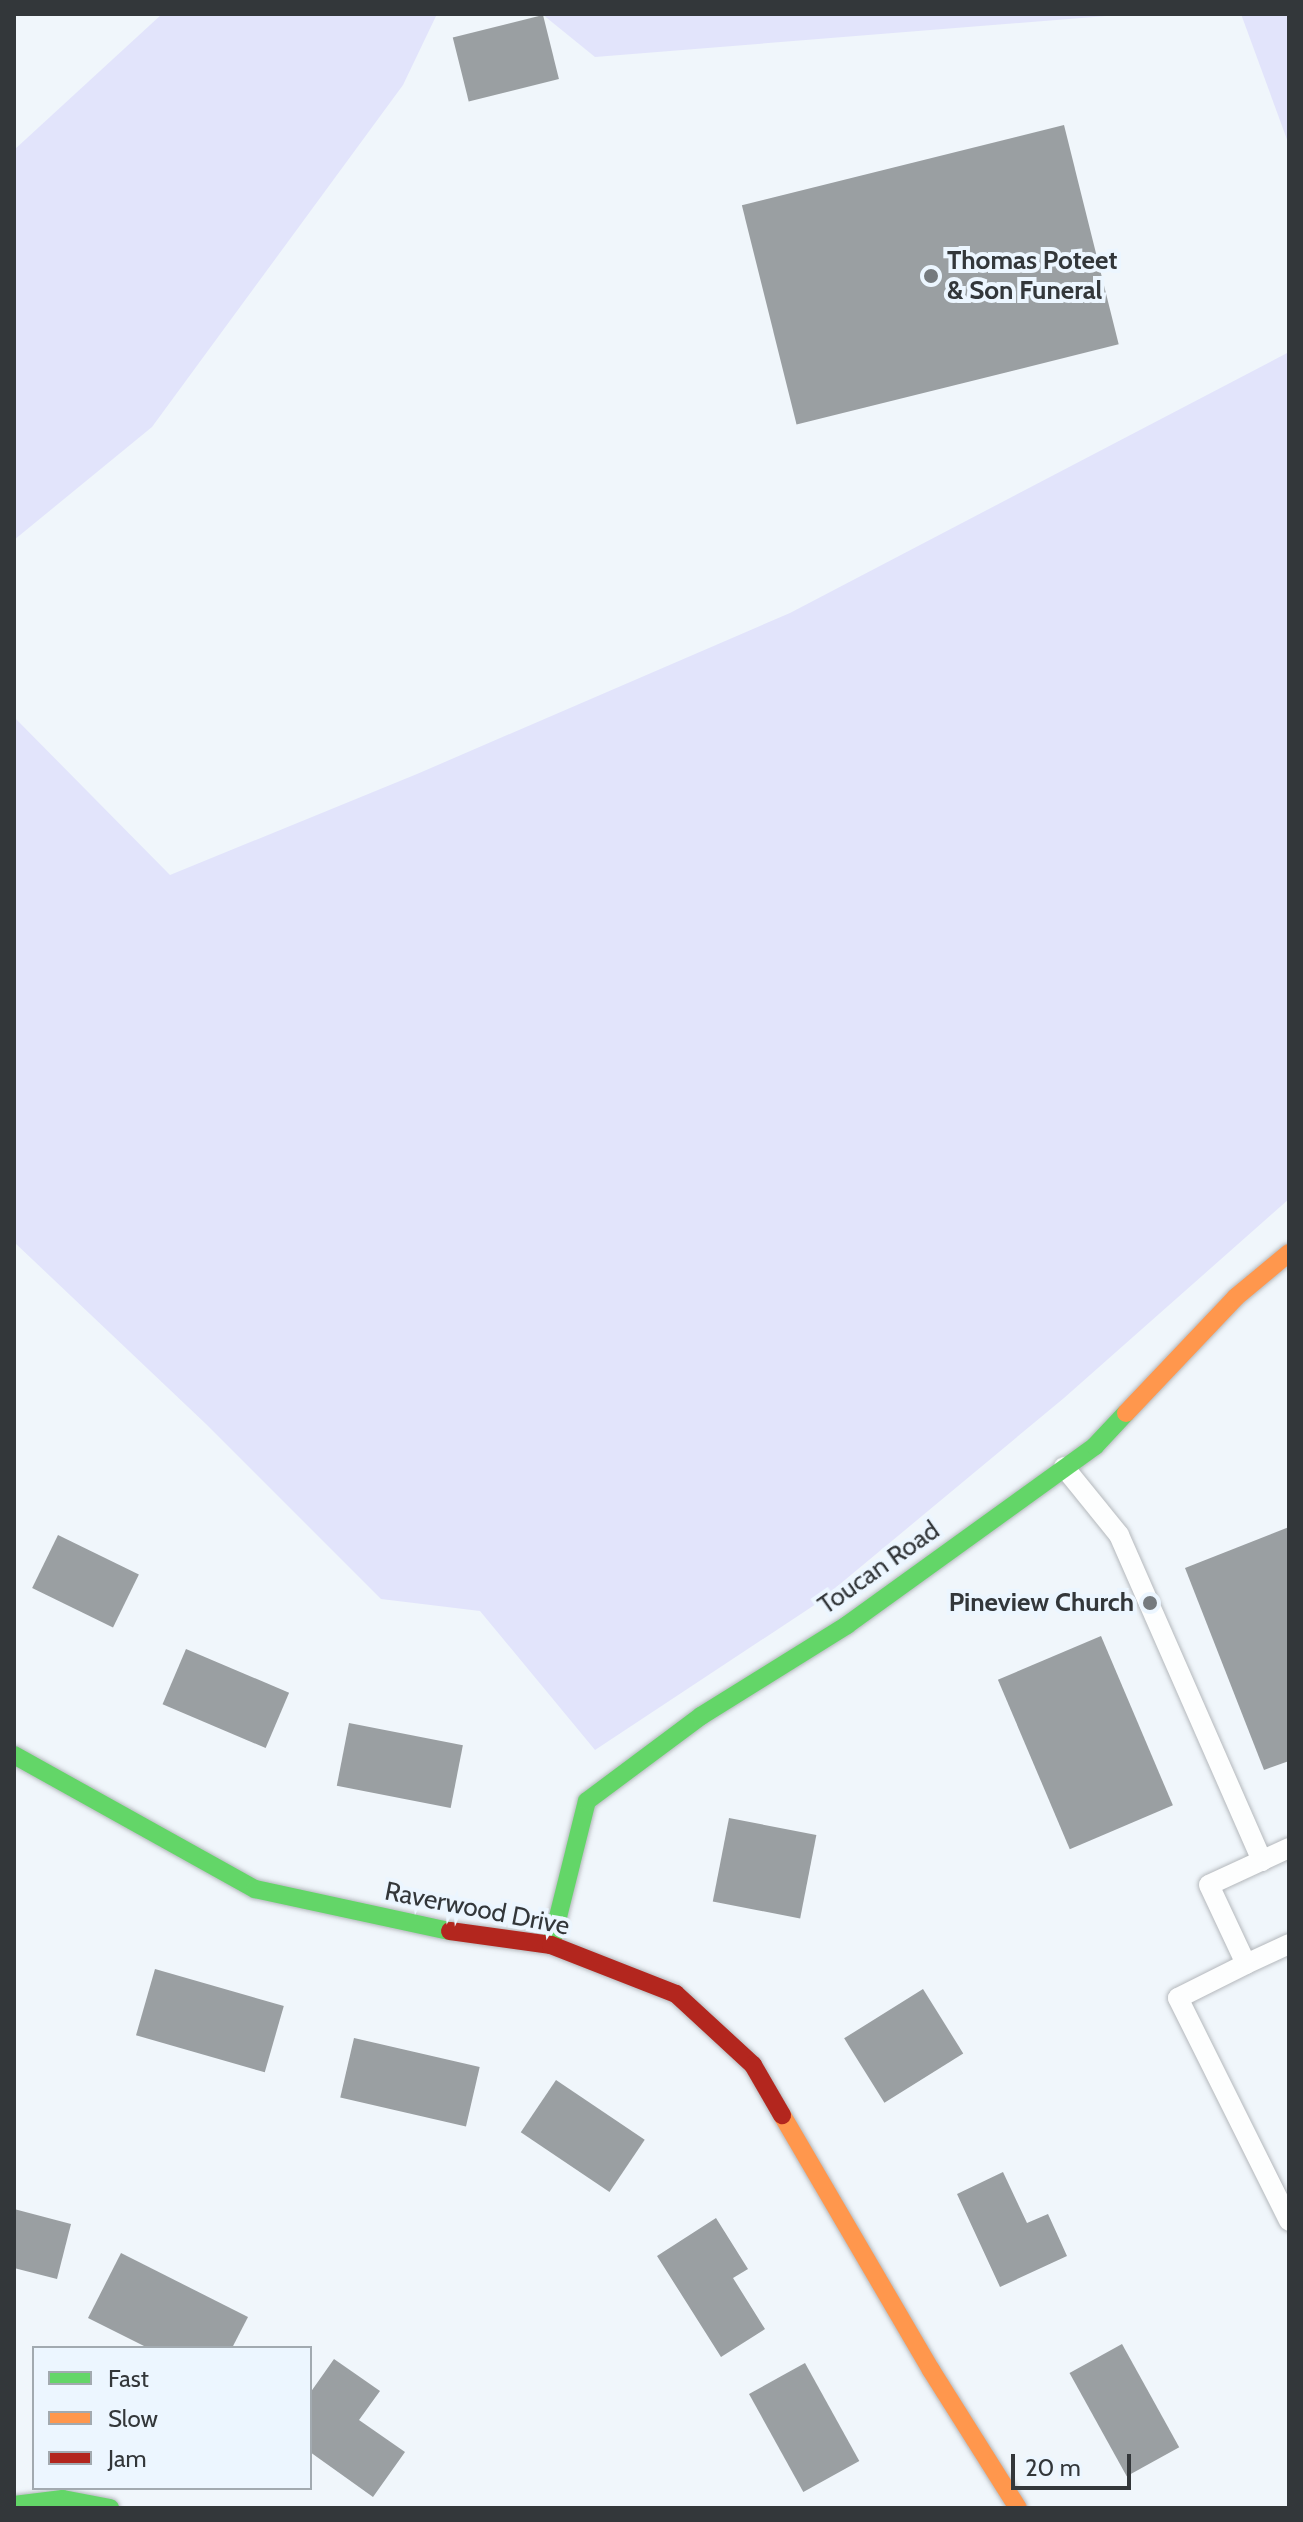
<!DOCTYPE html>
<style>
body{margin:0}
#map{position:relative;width:1303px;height:2522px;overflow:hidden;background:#f0f6fb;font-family:Cabin,sans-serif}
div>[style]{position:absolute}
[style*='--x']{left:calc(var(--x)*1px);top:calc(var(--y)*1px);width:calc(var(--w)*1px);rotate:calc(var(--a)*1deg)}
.green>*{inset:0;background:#e2e4fb}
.building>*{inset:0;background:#9a9fa2;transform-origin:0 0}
.roads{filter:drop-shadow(0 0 2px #b4b8bc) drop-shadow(0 0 2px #b4b8bc)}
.lane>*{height:20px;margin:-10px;padding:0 10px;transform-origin:10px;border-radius:10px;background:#fdfefe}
.fast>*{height:18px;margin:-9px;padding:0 9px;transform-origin:9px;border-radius:9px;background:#63d668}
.slow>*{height:18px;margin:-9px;padding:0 9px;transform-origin:9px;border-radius:9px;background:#ff974d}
.jam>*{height:18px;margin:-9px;padding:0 9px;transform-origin:9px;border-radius:9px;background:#b3261e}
.dots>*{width:22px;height:22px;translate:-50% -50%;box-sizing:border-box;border:4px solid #ecf6ff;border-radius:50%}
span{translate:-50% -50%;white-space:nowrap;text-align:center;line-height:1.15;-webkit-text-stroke:8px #ecf6ff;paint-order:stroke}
.poi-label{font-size:26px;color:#33373a;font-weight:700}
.left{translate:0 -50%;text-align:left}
.right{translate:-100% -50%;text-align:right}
.street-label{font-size:26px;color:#33373a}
.frame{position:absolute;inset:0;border:16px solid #33373a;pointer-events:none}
.legend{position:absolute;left:32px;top:2346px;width:280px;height:144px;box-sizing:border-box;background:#ecf6ff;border:2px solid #a2aab0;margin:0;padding:10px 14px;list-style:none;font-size:24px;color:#33373a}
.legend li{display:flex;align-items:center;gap:16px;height:40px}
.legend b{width:40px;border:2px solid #a2aab0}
.scale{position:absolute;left:1011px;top:2454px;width:120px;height:36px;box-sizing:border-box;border:4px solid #33373a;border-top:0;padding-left:10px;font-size:24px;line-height:28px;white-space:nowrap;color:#33373a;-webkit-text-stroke:6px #ecf6ff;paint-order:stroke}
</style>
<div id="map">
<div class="green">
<i style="clip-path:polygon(162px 14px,437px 14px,403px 85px,152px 427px,14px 540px,14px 150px)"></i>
<i style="clip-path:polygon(542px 14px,1131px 14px,595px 57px)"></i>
<i style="clip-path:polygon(1241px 14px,1289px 14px,1289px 145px)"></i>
<i style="clip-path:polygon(1289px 352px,1289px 1199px,1064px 1398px,816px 1604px,595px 1750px,480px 1611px,381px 1599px,206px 1424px,14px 1242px,14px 717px,170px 875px,417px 774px,790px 613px)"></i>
</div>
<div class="building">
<i style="left:543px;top:15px;width:66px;height:93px;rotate:76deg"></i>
<i style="left:1064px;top:125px;width:226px;height:332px;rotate:76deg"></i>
<i style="clip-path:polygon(1289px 1527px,1289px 1761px,1264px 1770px,1185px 1568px)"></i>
<i style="left:58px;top:1535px;width:90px;height:59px;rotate:26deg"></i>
<i style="left:1101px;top:1636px;width:184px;height:112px;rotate:67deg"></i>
<i style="left:186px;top:1649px;width:112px;height:60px;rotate:23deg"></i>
<i style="left:349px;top:1723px;width:116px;height:64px;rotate:11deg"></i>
<i style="left:729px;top:1818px;width:89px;height:85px;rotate:11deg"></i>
<i style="left:155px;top:1969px;width:134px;height:69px;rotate:16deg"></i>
<i style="left:923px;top:1989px;width:76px;height:93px;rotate:58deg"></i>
<i style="left:354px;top:2038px;width:129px;height:61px;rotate:13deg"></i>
<i style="left:556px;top:2080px;width:107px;height:63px;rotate:34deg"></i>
<i style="clip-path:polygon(1003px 2172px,1027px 2223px,1048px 2214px,1067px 2256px,1000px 2287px,957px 2194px)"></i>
<i style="clip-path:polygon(14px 2209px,71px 2224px,57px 2279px,14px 2268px)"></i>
<i style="clip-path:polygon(716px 2218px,748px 2269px,733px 2278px,765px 2329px,721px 2357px,657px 2256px)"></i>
<i style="clip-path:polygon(121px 2253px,248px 2317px,232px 2348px,148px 2348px,88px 2318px)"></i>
<i style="left:1122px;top:2344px;width:118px;height:60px;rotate:61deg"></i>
<i style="clip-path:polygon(334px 2359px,380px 2391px,359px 2420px,405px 2452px,373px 2497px,310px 2452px,310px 2393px)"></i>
<i style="left:805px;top:2363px;width:112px;height:64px;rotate:61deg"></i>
</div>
<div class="roads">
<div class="lane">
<i style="--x:1064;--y:1467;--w:87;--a:51"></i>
<i style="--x:1119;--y:1535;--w:356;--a:66.3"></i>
<i style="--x:1289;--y:1848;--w:88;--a:155.2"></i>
<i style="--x:1209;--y:1885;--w:87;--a:64.9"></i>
<i style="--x:1246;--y:1964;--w:47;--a:-24.9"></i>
<i style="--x:1246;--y:1964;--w:76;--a:153.4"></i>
<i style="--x:1178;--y:1998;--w:249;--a:63.5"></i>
</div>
<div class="fast">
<i style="--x:14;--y:1755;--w:276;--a:29.1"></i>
<i style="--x:255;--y:1889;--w:199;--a:12.2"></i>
<i style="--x:551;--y:1945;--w:148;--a:-76"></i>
<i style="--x:587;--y:1801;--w:142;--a:-36.7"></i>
<i style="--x:701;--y:1716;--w:172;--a:-31.9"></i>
<i style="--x:847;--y:1625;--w:306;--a:-35.8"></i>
<i style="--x:1095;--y:1446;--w:45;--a:-46.8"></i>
<i style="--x:14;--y:2505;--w:49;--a:-7"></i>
<i style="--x:63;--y:2499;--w:48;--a:10.8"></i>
</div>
<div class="slow">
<i style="--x:1126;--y:1413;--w:160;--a:-46.5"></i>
<i style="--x:1236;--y:1297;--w:69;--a:-39.7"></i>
<i style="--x:782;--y:2115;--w:295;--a:59.7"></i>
<i style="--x:931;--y:2370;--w:163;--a:57.8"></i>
</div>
<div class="jam">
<i style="--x:450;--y:1931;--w:102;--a:7.9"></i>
<i style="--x:551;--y:1945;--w:134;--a:21.4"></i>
<i style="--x:676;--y:1994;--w:105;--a:42.7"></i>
<i style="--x:753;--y:2065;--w:58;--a:59.9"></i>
</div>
</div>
<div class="dots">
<i style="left:931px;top:276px;background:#757a7e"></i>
<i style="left:1150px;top:1603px;background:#757a7e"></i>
</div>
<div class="poi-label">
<span class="left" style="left:947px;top:276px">Thomas Poteet<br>&amp; Son Funeral</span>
<span class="right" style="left:1134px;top:1603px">Pineview Church</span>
</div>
<div class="street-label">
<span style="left:879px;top:1568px;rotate:-35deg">Toucan Road</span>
<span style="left:477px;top:1909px;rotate:11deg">Raverwood Drive</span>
</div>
<div class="frame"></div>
<ul class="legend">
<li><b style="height:10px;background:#63d668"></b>Fast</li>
<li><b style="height:10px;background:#ff974d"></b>Slow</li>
<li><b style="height:10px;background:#b3261e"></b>Jam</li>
</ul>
<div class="scale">20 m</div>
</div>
